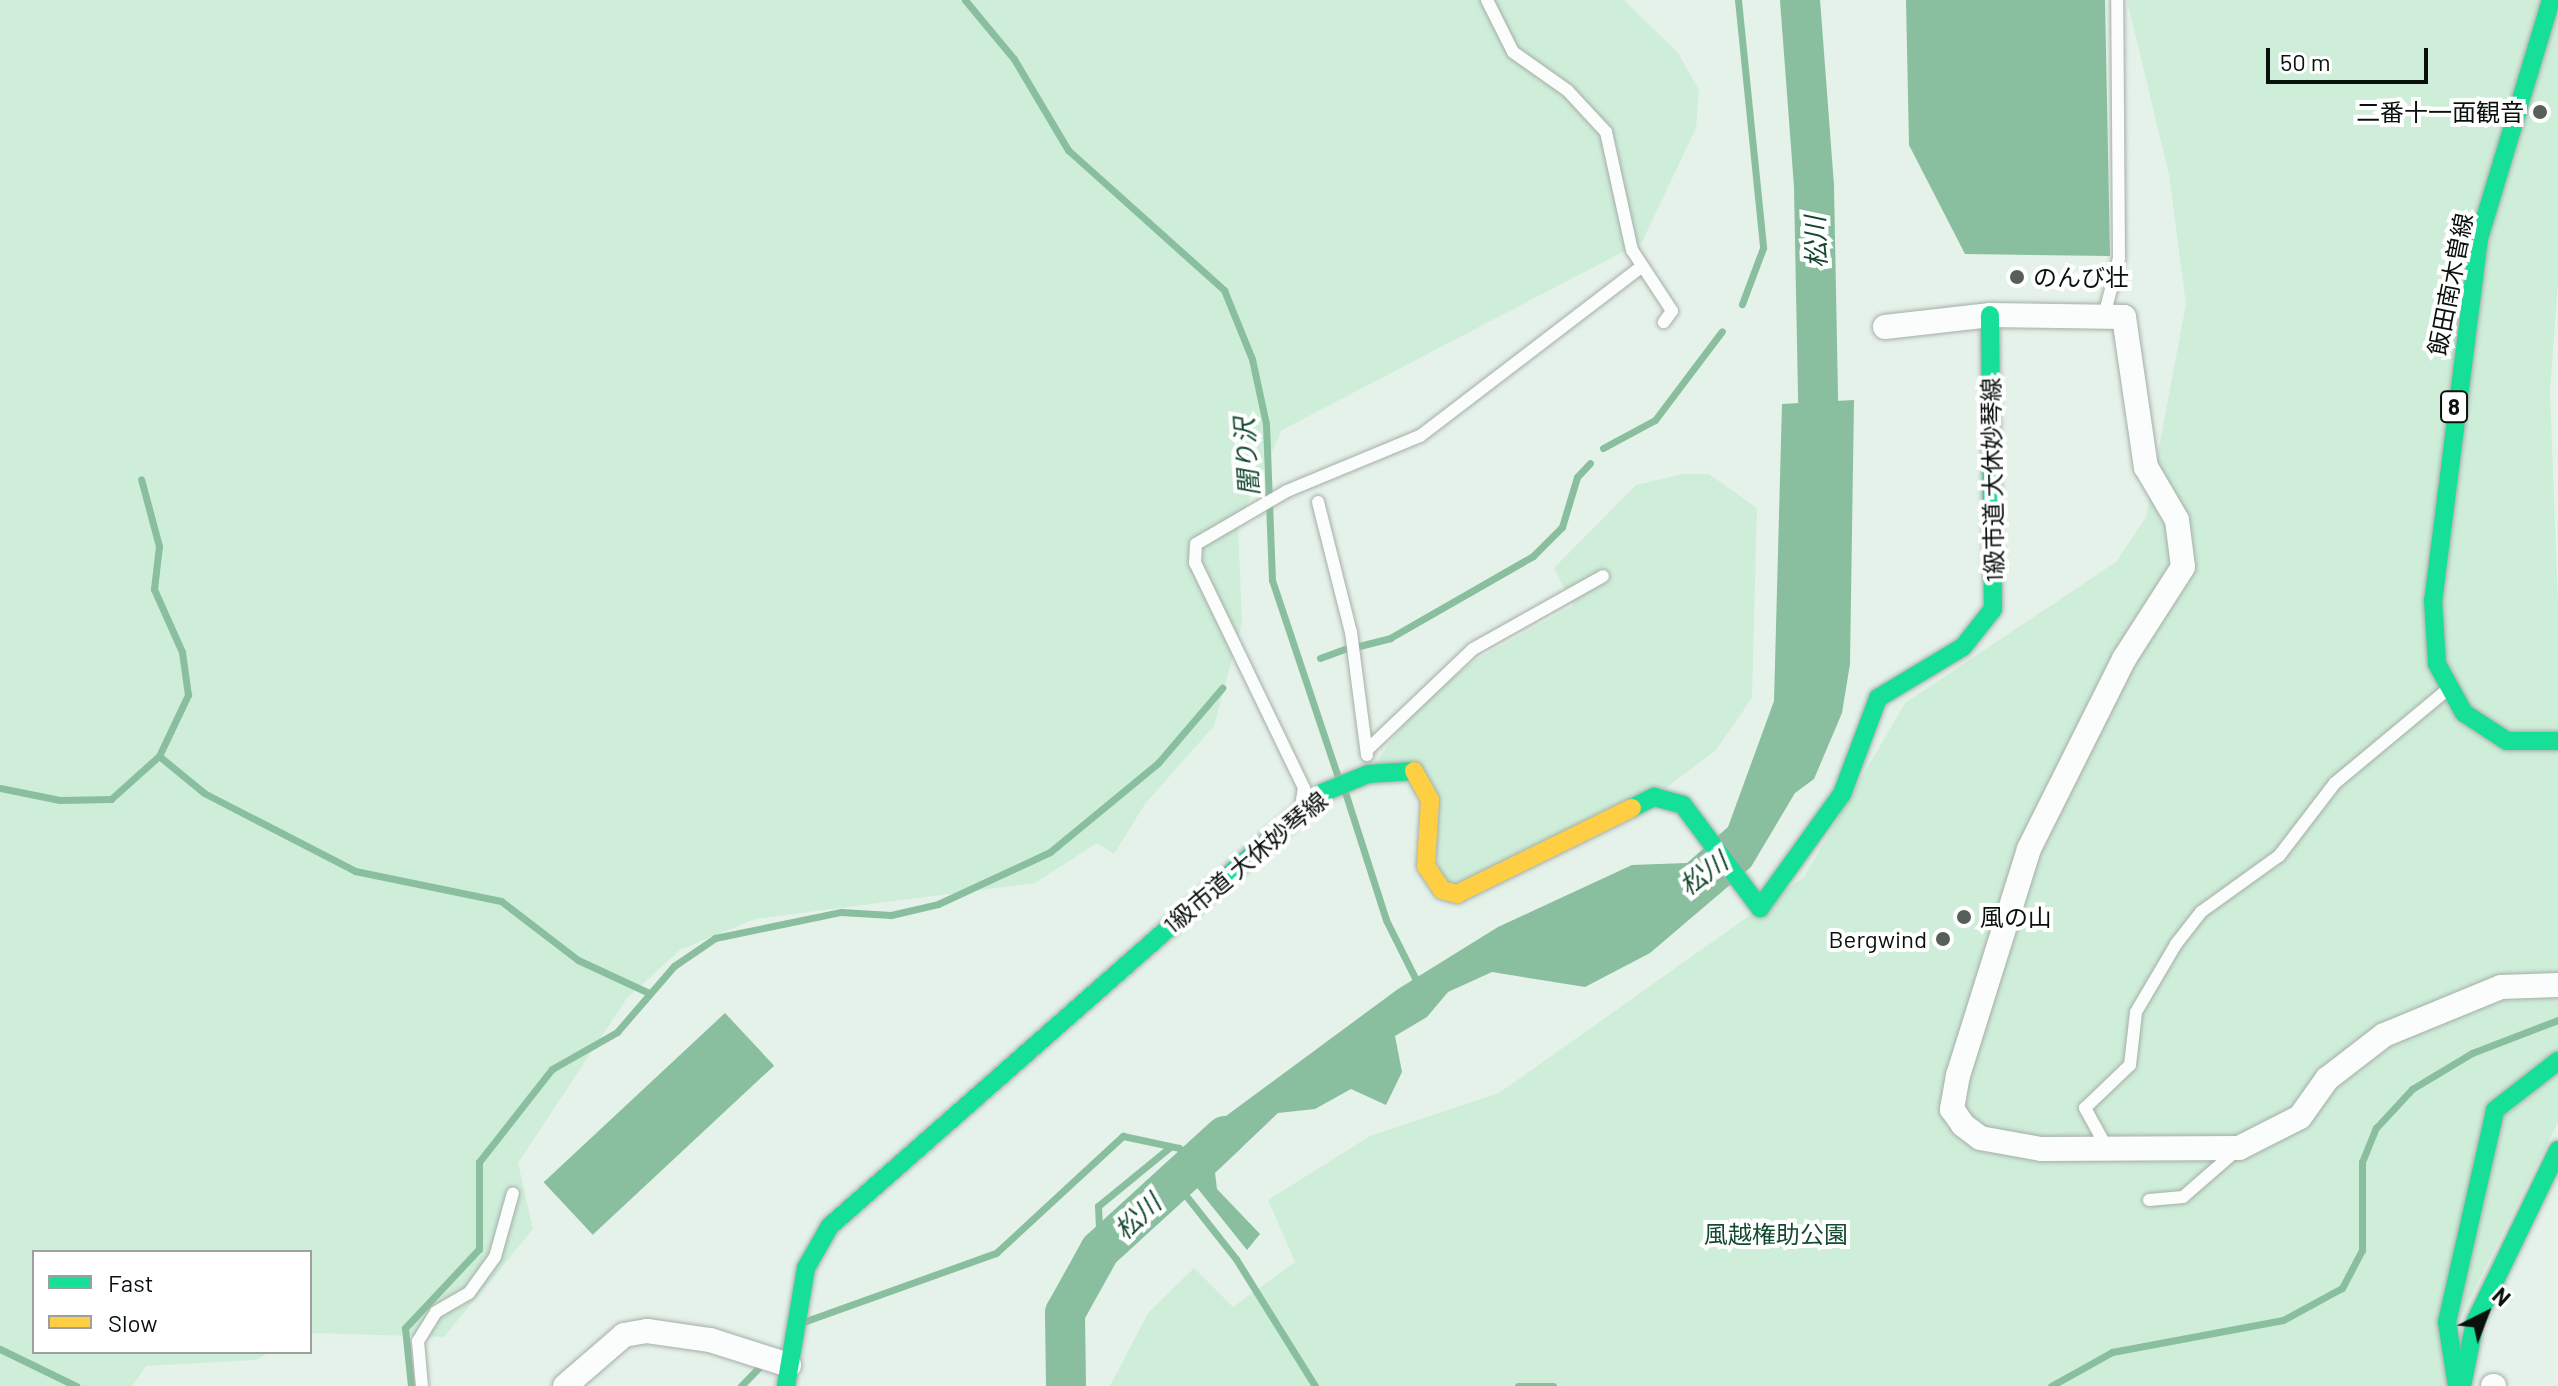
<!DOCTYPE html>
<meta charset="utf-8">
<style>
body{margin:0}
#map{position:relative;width:2558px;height:1386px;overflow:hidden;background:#e5f2e9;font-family:Barlow,"Noto Sans JP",sans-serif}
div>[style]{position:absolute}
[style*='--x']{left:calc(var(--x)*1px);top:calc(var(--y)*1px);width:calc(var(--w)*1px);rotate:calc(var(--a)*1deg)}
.green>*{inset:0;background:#cfeed9}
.water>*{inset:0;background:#89bf9e;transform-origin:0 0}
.stream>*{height:7px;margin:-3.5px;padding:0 3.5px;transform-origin:3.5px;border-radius:3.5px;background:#89bf9e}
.river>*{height:40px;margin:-20px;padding:0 20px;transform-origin:20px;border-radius:20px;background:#89bf9e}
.roads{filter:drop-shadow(0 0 2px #a5aea8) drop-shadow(0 0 2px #a5aea8)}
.lane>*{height:12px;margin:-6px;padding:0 6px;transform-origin:6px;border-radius:6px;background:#fbfdfc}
.street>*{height:24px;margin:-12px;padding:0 12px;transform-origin:12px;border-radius:12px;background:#fbfdfc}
.fast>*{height:18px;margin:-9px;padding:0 9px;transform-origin:9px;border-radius:9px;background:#16e098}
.slow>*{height:18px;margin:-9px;padding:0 9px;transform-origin:9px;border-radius:9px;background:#ffcf43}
.dots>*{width:22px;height:22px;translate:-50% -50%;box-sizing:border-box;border:4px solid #fff;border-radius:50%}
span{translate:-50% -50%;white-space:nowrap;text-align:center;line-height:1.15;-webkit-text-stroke:8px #fff;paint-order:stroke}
.shield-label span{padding:2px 6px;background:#fff;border:2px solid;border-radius:6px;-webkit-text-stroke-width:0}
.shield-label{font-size:22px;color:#09110c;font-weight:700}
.poi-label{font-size:24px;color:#09110c}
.right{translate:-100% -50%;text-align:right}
.left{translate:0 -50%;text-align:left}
.street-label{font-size:24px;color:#09110c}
.park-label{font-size:24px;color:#144b2f}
.water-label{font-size:26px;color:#12492d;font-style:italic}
.legend{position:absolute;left:32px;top:1250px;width:280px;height:104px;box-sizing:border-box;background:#fff;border:2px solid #9da09e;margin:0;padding:10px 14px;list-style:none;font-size:24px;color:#09110c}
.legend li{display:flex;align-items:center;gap:16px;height:40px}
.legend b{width:40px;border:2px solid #9da09e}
.north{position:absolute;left:2446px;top:1274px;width:80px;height:80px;-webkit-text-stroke:6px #fff;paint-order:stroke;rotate:42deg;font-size:22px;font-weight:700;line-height:32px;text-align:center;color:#09110c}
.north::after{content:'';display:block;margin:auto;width:28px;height:36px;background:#09110c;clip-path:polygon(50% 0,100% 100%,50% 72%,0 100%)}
.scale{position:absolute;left:2266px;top:48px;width:162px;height:36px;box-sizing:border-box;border:4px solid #09110c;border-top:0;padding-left:10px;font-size:24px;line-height:28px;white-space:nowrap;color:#09110c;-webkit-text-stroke:6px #fff;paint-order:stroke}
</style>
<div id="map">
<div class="green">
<i style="clip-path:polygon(0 0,1624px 0,1678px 53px,1699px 90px,1696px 128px,1642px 242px,1282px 430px,1238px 524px,1242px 622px,1214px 726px,1145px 804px,1114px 854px,1097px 843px,1035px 883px,755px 919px,680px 950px,627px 998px,518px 1163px,533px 1229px,444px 1337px,310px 1333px,310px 1252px,34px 1252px,34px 1352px,271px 1352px,256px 1360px,146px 1366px,132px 1386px,0 1386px)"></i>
<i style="clip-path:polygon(2127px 0,2558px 0,2558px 281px,2550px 391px,2558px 605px,2558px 1122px,2460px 1318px,2448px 1386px,1110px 1386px,1148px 1313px,1194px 1268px,1233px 1307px,1295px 1262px,1268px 1200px,1370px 1136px,1499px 1093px,1804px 877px,1905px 703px,2116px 562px,2146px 517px,2186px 304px,2169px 175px)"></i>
<i style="clip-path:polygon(1683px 474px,1709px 474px,1757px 508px,1752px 698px,1716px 750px,1654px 797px,1442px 890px,1427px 781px,1368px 774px,1416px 706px,1477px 659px,1573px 606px,1554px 568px,1636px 485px)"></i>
</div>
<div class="water">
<i style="clip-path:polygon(1906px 0,2105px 0,2110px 256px,1965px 254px,1909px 145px)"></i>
<i style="clip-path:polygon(1854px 400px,1850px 664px,1842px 713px,1814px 779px,1795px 793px,1751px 867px,1650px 953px,1585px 987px,1492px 972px,1448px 992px,1427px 1017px,1395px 1036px,1402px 1072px,1386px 1105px,1351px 1089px,1315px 1109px,1278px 1113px,1215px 1173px,1217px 1189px,1260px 1234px,1247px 1250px,1178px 1164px,1207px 1130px,1398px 989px,1498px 927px,1632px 865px,1687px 863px,1728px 827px,1774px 701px,1782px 404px)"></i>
<i style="left:725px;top:1013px;width:72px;height:248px;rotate:47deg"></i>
</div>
<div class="stream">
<i style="--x:965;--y:0;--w:77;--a:50.3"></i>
<i style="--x:1014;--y:59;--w:106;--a:59.3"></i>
<i style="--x:1068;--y:150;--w:210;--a:41.9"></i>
<i style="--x:1224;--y:290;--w:74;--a:67.9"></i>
<i style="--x:1252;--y:359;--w:66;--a:77.8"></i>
<i style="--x:1266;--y:424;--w:156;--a:87.8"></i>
<i style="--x:1272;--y:580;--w:208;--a:71.5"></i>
<i style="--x:1738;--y:0;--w:249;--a:84.2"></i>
<i style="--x:1763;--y:248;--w:60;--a:110.6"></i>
<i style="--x:1603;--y:448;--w:59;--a:-28.3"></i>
<i style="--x:1655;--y:420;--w:111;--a:-53"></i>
<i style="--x:1359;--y:646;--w:32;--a:-14"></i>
<i style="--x:1390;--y:638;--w:165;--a:-29.8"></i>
<i style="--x:1533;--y:556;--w:41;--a:-45"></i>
<i style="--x:1562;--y:527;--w:52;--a:-73.3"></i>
<i style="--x:1577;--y:477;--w:19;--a:-47"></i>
<i style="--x:1320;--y:658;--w:29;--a:-20"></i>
<i style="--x:159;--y:756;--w:58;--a:39.4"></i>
<i style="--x:204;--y:793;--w:170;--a:27.3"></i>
<i style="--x:355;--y:871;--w:149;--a:11.6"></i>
<i style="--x:501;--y:901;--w:97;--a:37.5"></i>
<i style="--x:578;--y:960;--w:76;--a:24.9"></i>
<i style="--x:0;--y:788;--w:61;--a:11.3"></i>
<i style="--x:60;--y:800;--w:51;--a:-1.1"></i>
<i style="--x:111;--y:799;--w:64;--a:-41.9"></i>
<i style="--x:159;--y:756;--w:68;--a:-64.6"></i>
<i style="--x:188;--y:695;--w:43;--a:-97.9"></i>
<i style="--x:182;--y:652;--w:69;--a:-114"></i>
<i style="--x:154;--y:589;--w:43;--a:-83.4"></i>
<i style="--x:159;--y:546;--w:69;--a:-105"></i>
<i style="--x:1345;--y:792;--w:134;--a:72.2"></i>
<i style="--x:1386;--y:920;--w:74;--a:63.4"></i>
<i style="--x:1176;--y:1183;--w:97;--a:51.7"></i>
<i style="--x:1236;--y:1259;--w:150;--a:58.1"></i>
<i style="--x:1100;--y:1250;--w:44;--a:-92.6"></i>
<i style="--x:1098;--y:1206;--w:93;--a:-39.3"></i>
<i style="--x:806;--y:1321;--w:202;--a:-19.7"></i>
<i style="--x:996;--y:1253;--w:173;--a:-42.7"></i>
<i style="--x:1123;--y:1136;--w:57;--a:12.1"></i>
<i style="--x:1179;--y:1148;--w:18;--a:49"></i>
<i style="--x:0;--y:1349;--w:85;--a:26"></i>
<i style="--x:411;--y:1386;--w:58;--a:-95.9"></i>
<i style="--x:405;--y:1328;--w:108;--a:-46.9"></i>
<i style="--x:479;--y:1249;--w:87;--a:-90"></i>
<i style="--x:479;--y:1162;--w:118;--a:-51.9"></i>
<i style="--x:552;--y:1069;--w:75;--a:-29.6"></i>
<i style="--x:617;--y:1032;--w:87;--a:-49.2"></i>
<i style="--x:674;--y:966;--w:50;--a:-34.3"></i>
<i style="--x:715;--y:938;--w:129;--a:-11.7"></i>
<i style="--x:841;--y:912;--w:50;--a:3.4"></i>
<i style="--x:891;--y:915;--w:48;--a:-13.2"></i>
<i style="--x:938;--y:904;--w:123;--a:-24.9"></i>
<i style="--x:1050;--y:852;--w:140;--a:-39.5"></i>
<i style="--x:1158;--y:763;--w:99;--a:-49.5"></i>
<i style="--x:741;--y:1386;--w:32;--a:-46"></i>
<i style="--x:1518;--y:1386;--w:35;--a:0"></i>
<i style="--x:2051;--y:1386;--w:70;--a:-29.1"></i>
<i style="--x:2112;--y:1352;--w:174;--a:-10.6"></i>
<i style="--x:2283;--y:1320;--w:67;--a:-28.5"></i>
<i style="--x:2342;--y:1288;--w:43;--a:-62.2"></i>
<i style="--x:2362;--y:1250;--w:88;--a:-90"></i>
<i style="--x:2362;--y:1162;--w:37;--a:-68"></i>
<i style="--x:2376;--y:1128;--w:53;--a:-47.3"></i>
<i style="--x:2412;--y:1089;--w:70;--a:-31"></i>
<i style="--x:2472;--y:1053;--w:92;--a:-21"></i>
</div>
<div class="river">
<i style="--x:1800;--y:0;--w:188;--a:85.7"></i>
<i style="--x:1814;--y:187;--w:268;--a:88.9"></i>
<i style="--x:1066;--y:1386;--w:73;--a:-90.8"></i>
<i style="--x:1065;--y:1313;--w:72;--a:-60.9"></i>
<i style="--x:1100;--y:1250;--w:169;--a:-42.4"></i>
</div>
<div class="roads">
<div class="lane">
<i style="--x:1487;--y:0;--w:58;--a:63.4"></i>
<i style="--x:1513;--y:52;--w:67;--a:35.3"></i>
<i style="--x:1568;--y:91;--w:56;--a:47.2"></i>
<i style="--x:1606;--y:132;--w:121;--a:77.6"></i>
<i style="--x:1632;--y:250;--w:73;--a:56.7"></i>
<i style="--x:1672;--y:311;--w:14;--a:126"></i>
<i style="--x:2104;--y:316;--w:60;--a:-75.5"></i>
<i style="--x:2119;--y:258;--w:258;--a:-90.4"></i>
<i style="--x:1318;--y:502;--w:134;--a:75.8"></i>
<i style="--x:1351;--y:632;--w:124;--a:82.6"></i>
<i style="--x:1367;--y:750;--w:146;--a:-43.6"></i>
<i style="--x:1473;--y:649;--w:149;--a:-29.3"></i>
<i style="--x:1302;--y:800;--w:12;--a:-81"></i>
<i style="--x:1304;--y:788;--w:250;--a:-115.8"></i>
<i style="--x:1195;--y:563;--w:19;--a:-87"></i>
<i style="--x:1196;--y:544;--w:105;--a:-30.2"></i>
<i style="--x:1287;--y:491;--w:144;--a:-22.5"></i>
<i style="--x:1420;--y:436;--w:277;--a:-37.4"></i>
<i style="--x:2107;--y:1148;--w:46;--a:-118.8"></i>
<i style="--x:2085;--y:1108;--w:62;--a:-43.7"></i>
<i style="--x:2130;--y:1065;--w:53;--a:-83.5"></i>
<i style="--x:2136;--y:1012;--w:79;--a:-59.5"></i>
<i style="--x:2176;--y:944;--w:41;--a:-52"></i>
<i style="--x:2201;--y:912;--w:96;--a:-35.7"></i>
<i style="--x:2279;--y:856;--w:92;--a:-52.5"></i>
<i style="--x:2335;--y:783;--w:144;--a:-39.7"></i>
<i style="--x:2149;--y:1200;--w:34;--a:-5"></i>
<i style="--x:2183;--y:1197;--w:72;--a:-41"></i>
<i style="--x:422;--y:1386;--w:45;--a:-95.1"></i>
<i style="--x:418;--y:1341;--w:34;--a:-58"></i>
<i style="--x:436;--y:1312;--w:38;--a:-30"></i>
<i style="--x:469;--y:1293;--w:44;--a:-54.2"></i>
<i style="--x:495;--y:1257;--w:66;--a:-74.3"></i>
</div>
<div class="street">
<i style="--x:1885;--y:327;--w:106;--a:-6.5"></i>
<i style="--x:1990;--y:315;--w:134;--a:0.9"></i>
<i style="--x:2124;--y:317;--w:152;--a:81.7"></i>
<i style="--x:2146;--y:467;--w:61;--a:59.7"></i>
<i style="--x:2177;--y:520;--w:47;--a:82.7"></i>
<i style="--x:2183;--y:567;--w:109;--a:122.7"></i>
<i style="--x:2124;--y:659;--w:212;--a:116.6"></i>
<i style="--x:2029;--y:849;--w:237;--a:107.4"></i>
<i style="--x:1958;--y:1075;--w:35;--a:100"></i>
<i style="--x:1952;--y:1109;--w:19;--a:55"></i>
<i style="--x:1963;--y:1125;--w:21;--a:37"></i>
<i style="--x:1980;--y:1138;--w:62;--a:10.2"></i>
<i style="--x:2041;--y:1149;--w:198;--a:-0.3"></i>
<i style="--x:2239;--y:1148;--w:68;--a:-26.9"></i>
<i style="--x:2300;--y:1117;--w:47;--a:-54.6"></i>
<i style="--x:2327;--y:1079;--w:72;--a:-37.7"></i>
<i style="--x:2384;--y:1035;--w:126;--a:-22.3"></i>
<i style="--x:2501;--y:987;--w:57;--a:-2"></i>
<i style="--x:565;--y:1386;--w:78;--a:-40.8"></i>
<i style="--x:624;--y:1335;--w:23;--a:-10"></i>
<i style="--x:647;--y:1331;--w:64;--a:8.1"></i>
<i style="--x:710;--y:1340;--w:83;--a:17.6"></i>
<i style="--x:2493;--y:1386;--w:1;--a:0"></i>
</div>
<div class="fast">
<i style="--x:2551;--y:0;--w:249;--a:106.8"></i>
<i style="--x:2479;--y:238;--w:365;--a:97.2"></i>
<i style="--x:2433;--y:600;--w:64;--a:86.4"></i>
<i style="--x:2437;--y:664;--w:56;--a:61.1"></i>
<i style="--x:2464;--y:713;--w:51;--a:33.1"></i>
<i style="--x:2507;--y:741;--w:51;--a:0"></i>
<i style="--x:1632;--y:808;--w:25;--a:-27"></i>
<i style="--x:1654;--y:797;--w:30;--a:15"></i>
<i style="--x:1683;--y:805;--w:129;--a:53.2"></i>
<i style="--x:1760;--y:908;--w:140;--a:-54.3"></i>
<i style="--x:1842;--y:794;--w:103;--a:-69.4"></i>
<i style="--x:1878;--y:698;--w:99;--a:-31"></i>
<i style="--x:1963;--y:647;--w:48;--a:-51.7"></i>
<i style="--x:1993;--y:609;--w:294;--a:-90.6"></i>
<i style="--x:786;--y:1386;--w:120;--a:-80.4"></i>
<i style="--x:806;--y:1268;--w:48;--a:-60.3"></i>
<i style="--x:830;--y:1226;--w:655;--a:-41.35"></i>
<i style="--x:1322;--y:793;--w:50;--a:-22.4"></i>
<i style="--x:1368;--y:774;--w:46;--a:-3.7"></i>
<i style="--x:2457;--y:1386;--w:65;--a:-98.9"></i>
<i style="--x:2447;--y:1322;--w:217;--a:-77.2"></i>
<i style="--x:2495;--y:1110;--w:80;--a:-37.9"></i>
<i style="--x:2462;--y:1386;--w:65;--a:-78.5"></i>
<i style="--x:2475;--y:1322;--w:191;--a:-64.2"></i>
</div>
<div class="slow">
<i style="--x:1414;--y:771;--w:33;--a:61"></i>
<i style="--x:1430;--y:800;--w:66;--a:93.5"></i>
<i style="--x:1426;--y:866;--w:29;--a:56"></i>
<i style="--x:1442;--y:890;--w:16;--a:15"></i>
<i style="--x:1457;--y:894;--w:195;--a:-26.2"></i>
</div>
</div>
<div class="dots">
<i style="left:2540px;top:112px;background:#566059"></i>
<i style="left:2017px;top:277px;background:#566059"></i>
<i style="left:1964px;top:917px;background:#566059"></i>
<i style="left:1943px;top:939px;background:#566059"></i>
</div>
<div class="shield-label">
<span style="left:2454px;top:407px">8</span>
</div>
<div class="poi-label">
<span class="right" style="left:2524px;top:112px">二番十一面観音</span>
<span class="left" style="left:2033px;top:277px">のんび壮</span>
<span class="left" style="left:1980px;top:917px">風の山</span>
<span class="right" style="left:1927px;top:939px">Bergwind</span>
</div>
<div class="street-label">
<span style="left:2450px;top:284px;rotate:-79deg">飯田南木曽線</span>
<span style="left:1992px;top:480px;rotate:-91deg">1級市道 大休妙琴線</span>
<span style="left:1245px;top:862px;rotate:-40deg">1級市道 大休妙琴線</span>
</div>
<div class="park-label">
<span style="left:1776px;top:1234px">風越権助公園</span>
</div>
<div class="water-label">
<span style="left:1815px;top:242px;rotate:-92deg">松川</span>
<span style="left:1246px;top:457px;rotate:-94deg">闇り沢</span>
<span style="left:1703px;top:873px;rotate:-36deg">松川</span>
<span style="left:1137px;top:1216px;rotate:-43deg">松川</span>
</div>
<ul class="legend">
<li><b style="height:10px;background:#16e098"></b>Fast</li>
<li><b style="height:10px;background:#ffcf43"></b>Slow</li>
</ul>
<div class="north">N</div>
<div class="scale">50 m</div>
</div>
